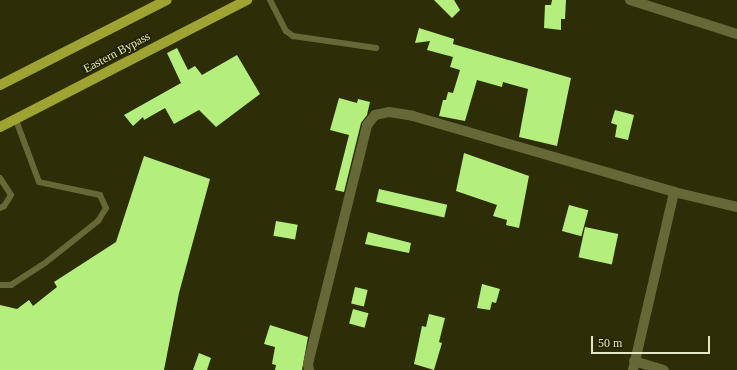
<!DOCTYPE html>
<style>
body{margin:0}
#map{position:relative;width:737px;height:370px;overflow:hidden;background:#2d2e07;font-family:Georgia,serif}
div>[style]{position:absolute}
[style*='--x']{left:calc(var(--x)*1px);top:calc(var(--y)*1px);width:calc(var(--w)*1px);rotate:calc(var(--a)*1deg)}
.building>*{inset:0;background:#b4ef7d;transform-origin:0 0}
.lane>*{height:6px;margin:-3px;padding:0 3px;transform-origin:3px;border-radius:3px;background:#656837}
.street>*{height:10px;margin:-5px;padding:0 5px;transform-origin:5px;border-radius:5px;background:#656837}
.primary>*{height:10px;margin:-5px;padding:0 5px;transform-origin:5px;border-radius:5px;background:#9fa331}
span{translate:-50% -50%;white-space:nowrap;text-align:center;line-height:1.15;-webkit-text-stroke:4px #232400;paint-order:stroke}
.street-label{font-size:12px;color:#e4e7c3}
.scale{position:absolute;left:591px;top:336px;width:119px;height:18px;box-sizing:border-box;border:2px solid #e4e7c3;border-top:0;padding-left:5px;font-size:12px;line-height:14px;white-space:nowrap;color:#e4e7c3;-webkit-text-stroke:3px #232400;paint-order:stroke}
</style>
<div id="map">
<div class="building">
<i style="clip-path:polygon(434px 0,454px 0,460px 10px,452px 18px)"></i>
<i style="clip-path:polygon(552px 0,566px 0,565px 19px,561px 19px,561px 30px,544px 28px,545px 5px,551px 5px)"></i>
<i style="clip-path:polygon(419px 28px,454px 39px,453px 44px,571px 78px,557px 146px,519px 137px,528px 89px,503px 82px,502px 87px,477px 80px,465px 121px,439px 116px,443px 100px,446px 100px,448px 92px,453px 93px,460px 70px,450px 67px,453px 57px,427px 50px,430px 41px,415px 43px)"></i>
<i style="clip-path:polygon(177px 48px,188px 70px,195px 66px,202px 75px,237px 55px,260px 94px,216px 127px,199px 110px,174px 124px,165px 108px,144px 120px,143px 117px,133px 126px,124px 115px,181px 83px,167px 53px)"></i>
<i style="clip-path:polygon(339px 98px,357px 103px,358px 99px,370px 102px,367px 115px,361px 123px,344px 192px,335px 190px,349px 135px,330px 130px)"></i>
<i style="clip-path:polygon(615px 110px,634px 115px,628px 140px,615px 137px,617px 125px,611px 123px)"></i>
<i style="clip-path:polygon(464px 153px,529px 176px,519px 228px,506px 225px,507px 220px,493px 216px,497px 205px,456px 191px)"></i>
<i style="clip-path:polygon(144px 156px,210px 179px,179px 293px,164px 370px,0 370px,0 305px,17px 309px,29px 300px,33px 306px,57px 287px,54px 282px,116px 242px)"></i>
<i style="left:379px;top:189px;width:70px;height:13px;rotate:13deg"></i>
<i style="left:569px;top:205px;width:20px;height:27px;rotate:15deg"></i>
<i style="left:276px;top:221px;width:22px;height:15px;rotate:10deg"></i>
<i style="left:585px;top:227px;width:34px;height:31px;rotate:12deg"></i>
<i style="clip-path:polygon(368px 232px,411px 243px,409px 253px,365px 244px)"></i>
<i style="clip-path:polygon(482px 284px,500px 289px,496px 303px,492px 302px,490px 310px,477px 308px)"></i>
<i style="left:355px;top:287px;width:13px;height:17px;rotate:13deg"></i>
<i style="left:353px;top:309px;width:16px;height:15px;rotate:15deg"></i>
<i style="clip-path:polygon(429px 314px,445px 318px,439px 342px,442px 343px,434px 370px,414px 364px,422px 326px,426px 327px)"></i>
<i style="clip-path:polygon(270px 325px,308px 337px,302px 370px,275px 370px,276px 365px,272px 364px,275px 347px,264px 344px)"></i>
<i style="clip-path:polygon(199px 353px,211px 358px,207px 370px,193px 370px)"></i>
</div>
<div class="lane">
<i style="--x:270;--y:0;--w:35;--a:63"></i>
<i style="--x:286;--y:31;--w:9;--a:36"></i>
<i style="--x:293;--y:36;--w:84;--a:8.2"></i>
<i style="--x:0;--y:178;--w:20;--a:57"></i>
<i style="--x:11;--y:195;--w:13;--a:122"></i>
<i style="--x:4;--y:206;--w:4;--a:153"></i>
<i style="--x:0;--y:285;--w:11;--a:0"></i>
<i style="--x:11;--y:285;--w:40;--a:-32.9"></i>
<i style="--x:45;--y:263;--w:68;--a:-38.4"></i>
<i style="--x:98;--y:221;--w:15;--a:-58"></i>
<i style="--x:106;--y:208;--w:14;--a:-115"></i>
<i style="--x:100;--y:195;--w:62;--a:-168"></i>
<i style="--x:39;--y:182;--w:66;--a:-110.4"></i>
</div>
<div class="street">
<i style="--x:630;--y:0;--w:112;--a:17.6"></i>
<i style="--x:634;--y:361;--w:31;--a:17"></i>
<i style="--x:309;--y:370;--w:6;--a:-99"></i>
<i style="--x:308;--y:364;--w:246;--a:-76.1"></i>
<i style="--x:367;--y:125;--w:13;--a:-51"></i>
<i style="--x:375;--y:115;--w:14;--a:-12"></i>
<i style="--x:389;--y:112;--w:24;--a:9"></i>
<i style="--x:413;--y:116;--w:272;--a:16.2"></i>
<i style="--x:674;--y:192;--w:65;--a:13.4"></i>
<i style="--x:633;--y:370;--w:183;--a:-77"></i>
</div>
<div class="primary">
<i style="--x:0;--y:85;--w:187;--a:-27"></i>
<i style="--x:0;--y:127;--w:278;--a:-27.2"></i>
</div>
<div class="street-label">
<span style="left:117px;top:53px;rotate:-28deg">Eastern Bypass</span>
</div>
<div class="scale">50 m</div>
</div>
